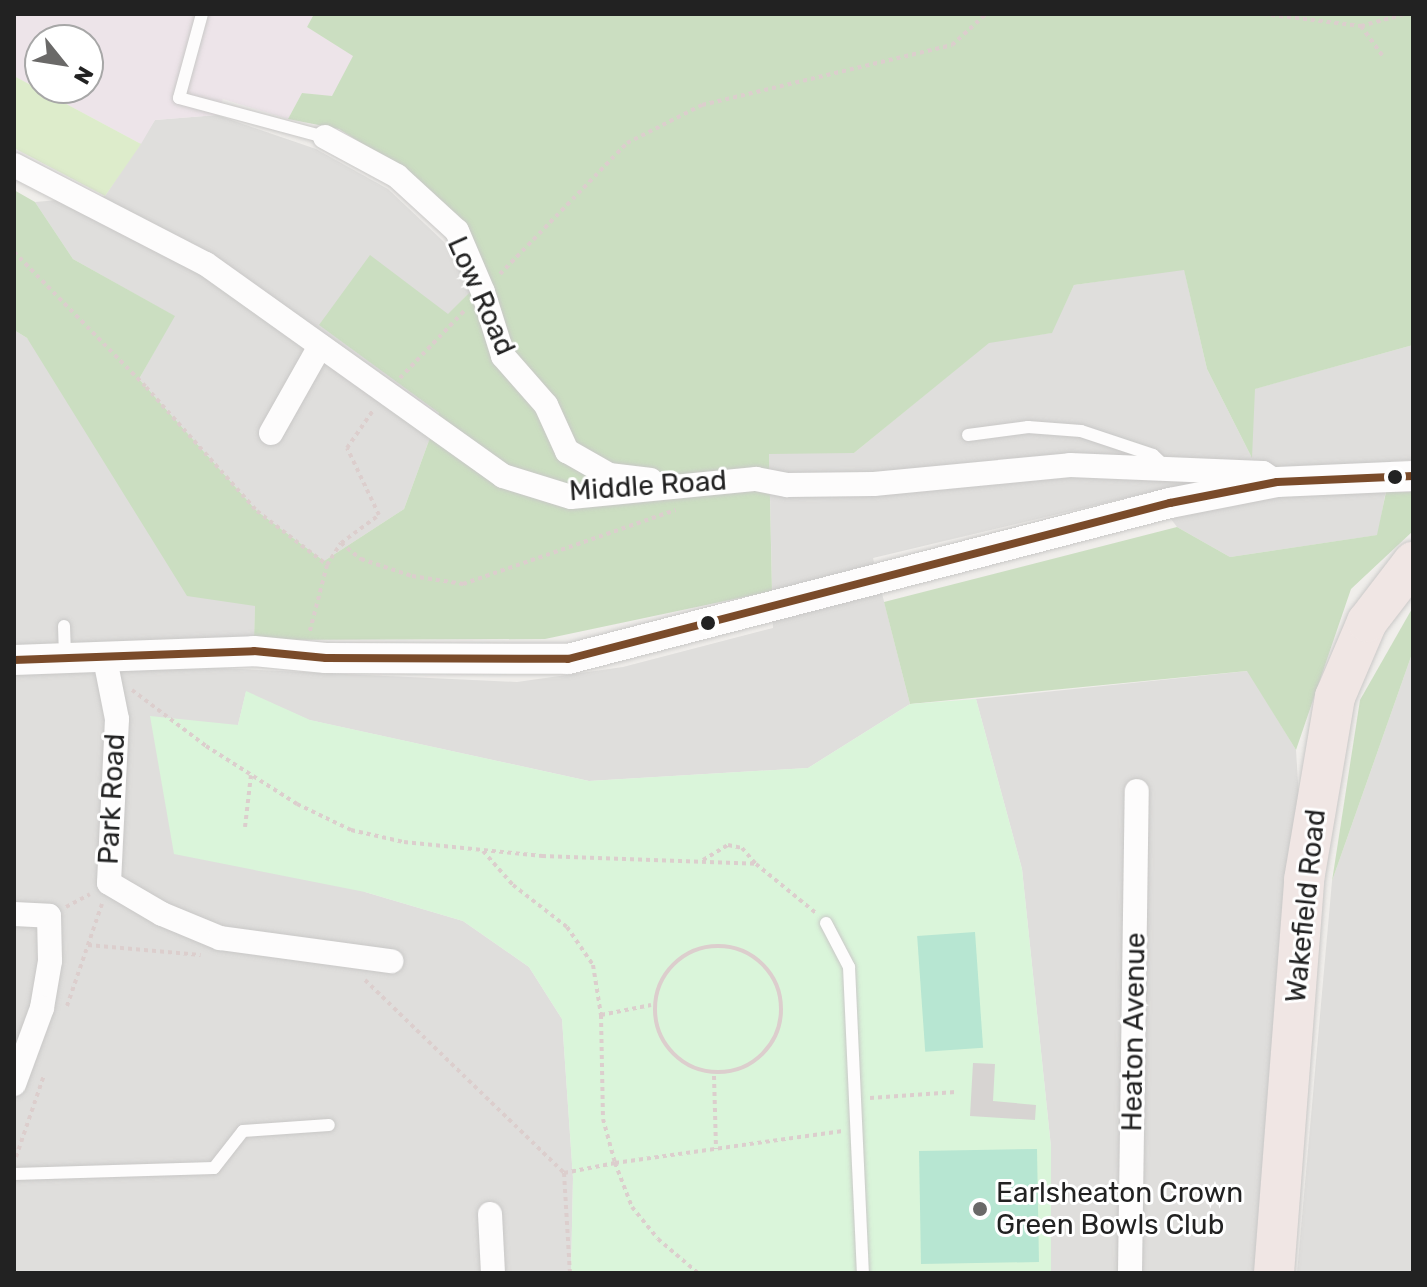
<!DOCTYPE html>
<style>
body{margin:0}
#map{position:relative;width:1427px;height:1287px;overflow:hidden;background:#f0eeeb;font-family:Rubik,sans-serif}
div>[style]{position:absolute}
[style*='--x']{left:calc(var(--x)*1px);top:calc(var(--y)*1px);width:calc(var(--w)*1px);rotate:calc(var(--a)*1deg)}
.residential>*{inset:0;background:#dfdedc}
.industrial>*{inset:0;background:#ede4e9}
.grass>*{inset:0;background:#ddeccb}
.forest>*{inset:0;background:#cbdec1}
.park>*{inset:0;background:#daf5da}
.pitch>*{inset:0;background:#b7e6d2;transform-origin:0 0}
.building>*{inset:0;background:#d7d4d2}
.path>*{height:4px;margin-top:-2px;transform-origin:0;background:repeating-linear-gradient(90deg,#dccecd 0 4px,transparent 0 8px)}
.path>.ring{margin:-2px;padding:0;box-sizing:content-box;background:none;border:4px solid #dccecd;border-radius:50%}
.roads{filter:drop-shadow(0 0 2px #c9c8c7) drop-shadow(0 0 2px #c9c8c7)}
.service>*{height:12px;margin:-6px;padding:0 6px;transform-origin:6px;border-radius:6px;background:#fdfcfc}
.minor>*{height:24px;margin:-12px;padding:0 12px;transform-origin:12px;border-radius:12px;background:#fdfcfc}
.tertiary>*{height:30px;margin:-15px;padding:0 15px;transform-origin:15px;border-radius:15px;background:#fdfcfc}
.trunk>*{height:40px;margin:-20px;padding:0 20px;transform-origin:20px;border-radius:20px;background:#f0e6e4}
.bus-1>*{height:8px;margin:-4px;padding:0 4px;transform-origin:4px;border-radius:4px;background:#7a4b2a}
.dots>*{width:22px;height:22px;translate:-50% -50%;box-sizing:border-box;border:4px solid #fff;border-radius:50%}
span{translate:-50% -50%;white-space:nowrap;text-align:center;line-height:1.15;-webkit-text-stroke:6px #fff;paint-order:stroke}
.street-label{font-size:28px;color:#222}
.poi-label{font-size:28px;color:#222}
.left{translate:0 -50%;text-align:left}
.frame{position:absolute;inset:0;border:16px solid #222;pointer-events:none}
.north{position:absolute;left:24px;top:24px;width:80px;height:80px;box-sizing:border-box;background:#fff;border:2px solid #a7a7a7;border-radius:50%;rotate:120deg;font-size:22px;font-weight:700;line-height:32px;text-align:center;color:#222}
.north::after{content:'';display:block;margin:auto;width:28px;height:36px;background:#6a6968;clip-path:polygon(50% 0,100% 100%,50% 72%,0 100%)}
</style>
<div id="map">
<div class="residential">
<i style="clip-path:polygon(217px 115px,316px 149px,388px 189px,444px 242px,471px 291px,448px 315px,320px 325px,439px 413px,404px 509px,324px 561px,257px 511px,139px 379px,174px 316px,73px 259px,35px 202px,105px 196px,155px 120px)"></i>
<i style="clip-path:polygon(1184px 269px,1207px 369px,1251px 456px,1254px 389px,1413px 345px,1413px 460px,1391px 461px,1378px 535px,1230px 557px,1177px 527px,1151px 492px,873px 558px,910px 704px,808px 768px,589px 781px,309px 720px,246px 692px,238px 725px,365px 892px,463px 921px,529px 967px,562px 1019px,573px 1178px,571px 1273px,14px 1273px,14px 330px,27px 338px,255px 606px,254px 651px,197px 667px,517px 682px,623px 667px,773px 628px,769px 453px,854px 453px,989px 342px,1051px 333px,1074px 285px)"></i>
<i style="clip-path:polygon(1413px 651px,1413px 1273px,1297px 1273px,1332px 881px)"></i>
<i style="clip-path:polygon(1248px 671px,1296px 750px,1304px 880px,1274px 1273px,1051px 1273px,1051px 1147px,1022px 869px,976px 699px)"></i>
</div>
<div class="industrial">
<i style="clip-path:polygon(evenodd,14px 14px,314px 14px,307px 27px,354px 55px,332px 97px,302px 93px,288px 119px,223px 99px,217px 115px,155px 120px,141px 144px,14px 76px,14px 14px,40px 40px,88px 40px,88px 88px,40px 88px,40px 40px)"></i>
</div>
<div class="grass">
<i style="clip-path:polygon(14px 76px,141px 144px,105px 196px,14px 148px)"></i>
</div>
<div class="forest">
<i style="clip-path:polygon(314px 14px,1413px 14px,1413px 345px,1255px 389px,1252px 458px,1207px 369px,1184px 270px,1074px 285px,1052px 333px,989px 343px,854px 453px,769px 454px,772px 591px,545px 639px,254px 640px,255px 606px,187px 596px,27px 338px,14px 330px,14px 190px,35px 202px,73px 259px,175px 316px,139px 379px,257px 511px,324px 561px,404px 509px,439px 413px,319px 325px,370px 255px,448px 314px,488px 274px,398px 166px,339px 129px,288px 119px,302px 93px,332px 96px,353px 56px,307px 27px)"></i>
<i style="clip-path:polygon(1386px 492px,1413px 492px,1413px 531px,1351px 589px,1296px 750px,1247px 671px,910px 704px,884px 602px,1177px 527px,1230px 557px,1377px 535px)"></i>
<i style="clip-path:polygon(1413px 607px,1413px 651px,1332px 881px,1360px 700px)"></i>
</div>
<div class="park">
<i style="clip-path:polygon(246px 691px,310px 720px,589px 781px,808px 768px,910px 704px,976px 699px,1022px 869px,1051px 1147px,1051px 1273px,571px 1273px,573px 1178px,562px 1019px,529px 967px,463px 921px,365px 892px,174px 854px,150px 716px,238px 725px)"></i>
</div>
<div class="pitch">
<i style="left:975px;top:932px;width:116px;height:58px;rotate:86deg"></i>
<i style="left:1037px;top:1149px;width:113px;height:118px;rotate:89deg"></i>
</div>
<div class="building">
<i style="clip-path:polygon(973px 1063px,995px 1064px,993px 1101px,1036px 1105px,1035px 1120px,970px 1116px)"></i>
</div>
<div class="path">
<i style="--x:1263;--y:14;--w:99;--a:7"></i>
<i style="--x:1361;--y:26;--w:46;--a:-15.3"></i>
<i style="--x:1361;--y:26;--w:39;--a:54"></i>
<i style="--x:14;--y:252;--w:189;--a:45.6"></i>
<i style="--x:146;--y:387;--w:166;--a:48.2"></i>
<i style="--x:257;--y:511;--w:88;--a:37.6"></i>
<i style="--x:327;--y:565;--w:71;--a:104.6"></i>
<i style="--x:500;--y:274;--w:182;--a:-45.9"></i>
<i style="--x:627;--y:143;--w:84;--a:-26.9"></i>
<i style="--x:702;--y:105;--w:257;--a:-13.5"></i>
<i style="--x:952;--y:45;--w:46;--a:-42.4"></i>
<i style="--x:400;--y:378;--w:95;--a:-46.3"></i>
<i style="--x:341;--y:543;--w:47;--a:-36.4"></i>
<i style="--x:379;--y:515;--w:74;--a:-115.5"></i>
<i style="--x:347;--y:448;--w:47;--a:-55.3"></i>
<i style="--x:327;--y:565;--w:26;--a:-58"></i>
<i style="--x:341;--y:543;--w:26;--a:39"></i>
<i style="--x:361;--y:559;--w:54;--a:18.4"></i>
<i style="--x:412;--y:576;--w:52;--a:8.9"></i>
<i style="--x:463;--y:584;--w:225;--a:-19.2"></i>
<i style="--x:132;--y:690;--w:93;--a:37.1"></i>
<i style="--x:206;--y:746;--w:108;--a:32.5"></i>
<i style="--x:297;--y:804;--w:60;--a:25.7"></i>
<i style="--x:351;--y:830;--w:54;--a:12.8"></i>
<i style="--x:404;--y:842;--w:139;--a:5.8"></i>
<i style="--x:542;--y:856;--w:214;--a:2.1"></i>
<i style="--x:756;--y:864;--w:79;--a:39.3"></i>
<i style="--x:245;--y:827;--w:52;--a:-83.4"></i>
<i style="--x:483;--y:851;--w:45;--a:48.6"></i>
<i style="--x:513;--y:885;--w:68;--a:37.9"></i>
<i style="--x:567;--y:927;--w:46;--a:55.6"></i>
<i style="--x:593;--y:965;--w:51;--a:80.9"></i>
<i style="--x:601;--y:1015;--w:104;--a:88.9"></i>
<i style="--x:603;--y:1119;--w:46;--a:74.7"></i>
<i style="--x:615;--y:1163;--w:230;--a:-8"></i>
<i style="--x:703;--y:860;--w:29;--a:-31"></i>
<i style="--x:728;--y:845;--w:14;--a:12"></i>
<i style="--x:742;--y:848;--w:21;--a:49"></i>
<i style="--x:66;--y:907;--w:27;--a:-28"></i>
<i style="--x:88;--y:945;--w:113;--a:5.1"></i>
<i class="ring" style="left:655px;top:946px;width:122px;height:122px"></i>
<i style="--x:365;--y:980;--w:277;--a:44.1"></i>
<i style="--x:564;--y:1173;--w:100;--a:86.6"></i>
<i style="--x:67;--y:1006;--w:108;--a:-71.1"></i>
<i style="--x:601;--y:1015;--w:51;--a:-11.3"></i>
<i style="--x:714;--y:1076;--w:73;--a:88.4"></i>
<i style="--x:870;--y:1098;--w:86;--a:-4"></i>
<i style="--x:16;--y:1157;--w:87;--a:-71.1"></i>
<i style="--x:564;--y:1173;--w:52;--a:-11.1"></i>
<i style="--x:615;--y:1163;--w:47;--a:68.9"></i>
<i style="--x:632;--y:1207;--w:41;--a:50.9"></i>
<i style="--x:658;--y:1239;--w:52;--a:40.4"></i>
</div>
<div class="roads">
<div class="service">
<i style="--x:202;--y:14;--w:87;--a:105.3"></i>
<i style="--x:179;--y:98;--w:151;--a:15"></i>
<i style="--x:968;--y:435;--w:61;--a:-7.6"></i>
<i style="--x:1028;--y:427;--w:53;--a:4.3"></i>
<i style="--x:1081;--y:431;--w:76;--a:18.4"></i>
<i style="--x:1153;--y:455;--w:18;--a:43"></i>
<i style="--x:64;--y:626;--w:33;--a:88"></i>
<i style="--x:826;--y:923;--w:50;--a:62.4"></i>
<i style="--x:849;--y:967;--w:306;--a:87.4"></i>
<i style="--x:14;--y:1174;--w:200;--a:-1.7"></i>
<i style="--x:214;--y:1168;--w:47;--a:-51.9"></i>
<i style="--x:243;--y:1131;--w:86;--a:-4"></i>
</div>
<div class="minor">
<i style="--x:325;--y:137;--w:82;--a:28.4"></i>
<i style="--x:397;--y:176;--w:81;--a:42.5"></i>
<i style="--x:457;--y:231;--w:66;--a:66.9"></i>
<i style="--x:483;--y:292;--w:67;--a:72.6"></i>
<i style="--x:503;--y:356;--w:65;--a:48.7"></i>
<i style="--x:546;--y:405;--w:51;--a:65.5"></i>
<i style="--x:567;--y:451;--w:48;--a:29.7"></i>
<i style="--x:609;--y:475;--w:42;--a:6.8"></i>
<i style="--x:14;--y:165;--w:216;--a:27.3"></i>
<i style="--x:206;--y:264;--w:365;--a:35.5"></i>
<i style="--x:503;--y:476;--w:71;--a:17.2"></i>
<i style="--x:571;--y:497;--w:186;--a:-5.6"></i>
<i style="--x:756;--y:479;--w:32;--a:11"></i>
<i style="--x:787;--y:485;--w:87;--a:-0.7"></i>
<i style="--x:874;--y:484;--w:197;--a:-5.5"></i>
<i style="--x:1070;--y:465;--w:193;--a:2.4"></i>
<i style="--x:1263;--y:473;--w:17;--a:33"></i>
<i style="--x:271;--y:433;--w:100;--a:-60.6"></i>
<i style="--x:105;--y:659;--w:61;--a:78.7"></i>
<i style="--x:117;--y:719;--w:164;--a:92.8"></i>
<i style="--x:109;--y:883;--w:61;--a:30.3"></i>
<i style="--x:162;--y:914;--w:63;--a:22.5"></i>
<i style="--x:220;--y:938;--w:173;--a:7.7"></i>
<i style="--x:14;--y:914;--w:35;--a:3"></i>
<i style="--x:49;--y:916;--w:45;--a:88.7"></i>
<i style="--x:50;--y:961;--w:48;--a:99.7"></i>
<i style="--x:42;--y:1008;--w:81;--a:110.2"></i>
<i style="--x:490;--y:1214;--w:59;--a:87.1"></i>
<i style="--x:1130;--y:1273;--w:482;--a:-89.2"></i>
</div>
<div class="tertiary">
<i style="--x:14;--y:660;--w:240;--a:-2.1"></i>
<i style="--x:254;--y:651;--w:72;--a:5.6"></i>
<i style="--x:326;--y:658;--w:242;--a:0.2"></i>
<i style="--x:568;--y:659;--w:622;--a:-14.53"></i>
<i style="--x:1170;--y:503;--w:109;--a:-11.1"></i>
<i style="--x:1277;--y:482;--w:136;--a:-2.5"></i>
</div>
<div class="trunk">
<i style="--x:1274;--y:1273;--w:394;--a:-85.6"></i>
<i style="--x:1304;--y:880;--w:186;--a:-80.4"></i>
<i style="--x:1335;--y:697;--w:82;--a:-66.9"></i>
<i style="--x:1367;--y:622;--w:76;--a:-52.5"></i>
</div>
</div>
<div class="bus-1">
<i style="--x:14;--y:660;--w:240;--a:-2.1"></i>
<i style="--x:254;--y:651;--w:72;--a:5.6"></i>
<i style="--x:326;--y:658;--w:242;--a:0.2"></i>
<i style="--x:568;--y:659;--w:622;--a:-14.53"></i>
<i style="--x:1170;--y:503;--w:109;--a:-11.1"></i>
<i style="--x:1277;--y:482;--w:136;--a:-2.5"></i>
</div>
<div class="dots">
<i style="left:1395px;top:477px;background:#222"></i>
<i style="left:708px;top:623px;background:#222"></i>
<i style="left:980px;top:1209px;background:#6a6968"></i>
</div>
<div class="street-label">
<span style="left:481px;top:296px;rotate:66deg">Low Road</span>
<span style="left:648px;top:486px;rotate:-4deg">Middle Road</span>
<span style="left:112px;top:799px;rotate:-87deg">Park Road</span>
<span style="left:1306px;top:906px;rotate:-84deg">Wakefield Road</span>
<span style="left:1134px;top:1032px;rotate:-89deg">Heaton Avenue</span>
</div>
<div class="poi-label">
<span class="left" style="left:996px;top:1209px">Earlsheaton Crown<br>Green Bowls Club</span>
</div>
<div class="frame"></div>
<div class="north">N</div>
</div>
